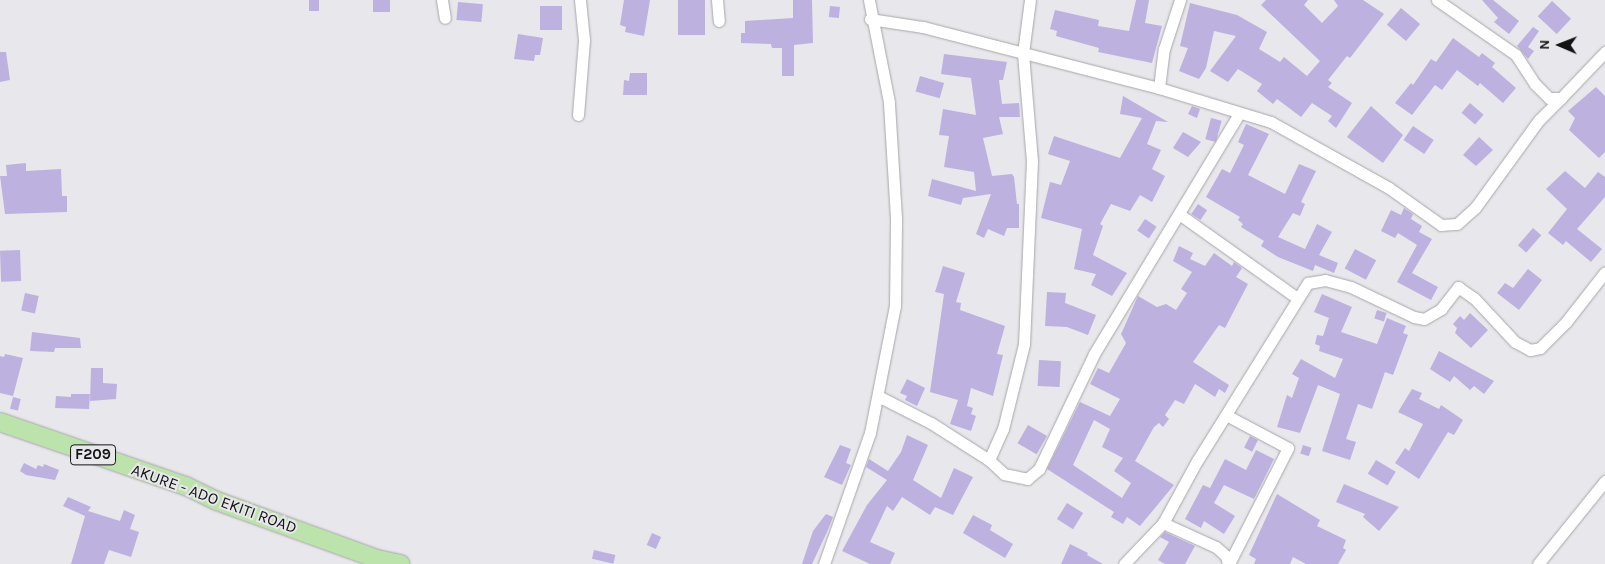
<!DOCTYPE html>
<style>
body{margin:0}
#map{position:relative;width:1605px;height:564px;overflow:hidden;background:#e8e7eb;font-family:Karla,sans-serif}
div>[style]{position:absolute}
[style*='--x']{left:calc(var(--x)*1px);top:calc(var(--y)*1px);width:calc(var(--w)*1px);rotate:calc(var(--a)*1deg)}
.building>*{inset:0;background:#bdb1e0;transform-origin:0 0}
.roads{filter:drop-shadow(0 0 1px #a7a6aa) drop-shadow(0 0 1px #a7a6aa)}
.minor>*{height:11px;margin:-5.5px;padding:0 5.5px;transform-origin:5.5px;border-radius:5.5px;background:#fff}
.primary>*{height:18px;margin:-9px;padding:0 9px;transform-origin:9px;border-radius:9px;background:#bde3ac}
span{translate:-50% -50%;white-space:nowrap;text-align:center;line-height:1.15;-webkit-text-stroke:4px #e8e7eb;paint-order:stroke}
.shield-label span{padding:1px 4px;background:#e8e7eb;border:1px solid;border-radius:4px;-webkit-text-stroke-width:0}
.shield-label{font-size:15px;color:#141415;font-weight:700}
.street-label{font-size:16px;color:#141415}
.north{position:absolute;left:1535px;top:20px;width:50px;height:50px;-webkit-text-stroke:4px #e8e7eb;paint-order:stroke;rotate:271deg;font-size:14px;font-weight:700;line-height:20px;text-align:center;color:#141415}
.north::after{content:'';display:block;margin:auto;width:18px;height:22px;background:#141415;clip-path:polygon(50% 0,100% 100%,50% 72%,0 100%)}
</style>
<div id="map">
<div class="building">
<i style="left:309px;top:0;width:10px;height:11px"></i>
<i style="left:373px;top:0;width:17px;height:12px"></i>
<i style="clip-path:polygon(624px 0,650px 0,644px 36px,625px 32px,626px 27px,620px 25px)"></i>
<i style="left:678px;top:0;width:27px;height:35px"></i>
<i style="clip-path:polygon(793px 0,812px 0,813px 43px,794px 45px,794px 76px,782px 76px,782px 48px,772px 48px,771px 44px,741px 43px,741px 33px,745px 33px,745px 21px,793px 18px)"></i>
<i style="clip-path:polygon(1136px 0,1149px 0,1145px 23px,1162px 26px,1152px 63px,1098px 52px,1099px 48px,1056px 36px,1057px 31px,1050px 29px,1055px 10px,1099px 20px,1098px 26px,1129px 31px)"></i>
<i style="clip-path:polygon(1266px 0,1308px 0,1304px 5px,1322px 23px,1338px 6px,1334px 0,1363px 0,1384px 14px,1350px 58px,1347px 56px,1328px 80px,1332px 83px,1328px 87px,1352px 103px,1336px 128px,1328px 121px,1332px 116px,1312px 103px,1301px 117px,1277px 99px,1273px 104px,1257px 91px,1262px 84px,1238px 69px,1228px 82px,1210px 71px,1236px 36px,1214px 31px,1206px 68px,1199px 79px,1179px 71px,1188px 48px,1180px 46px,1190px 3px,1237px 15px,1267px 32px,1259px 49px,1280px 62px,1284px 57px,1307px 76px,1320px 61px,1261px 5px)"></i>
<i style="clip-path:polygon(1482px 0,1493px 0,1519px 21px,1509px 34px,1494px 22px,1498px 18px)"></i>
<i style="left:1552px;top:1px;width:26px;height:21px;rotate:43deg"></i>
<i style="left:458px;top:2px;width:25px;height:18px;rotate:5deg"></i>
<i style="left:540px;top:6px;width:22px;height:24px"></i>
<i style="left:830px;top:6px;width:10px;height:11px;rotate:6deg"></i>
<i style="left:1401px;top:8px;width:25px;height:22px;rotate:40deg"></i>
<i style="clip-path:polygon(1533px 27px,1539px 31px,1528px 47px,1534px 51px,1528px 59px,1517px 46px)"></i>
<i style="clip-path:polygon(518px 34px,543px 38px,540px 55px,535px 55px,534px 61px,514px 59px)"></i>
<i style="clip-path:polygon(1453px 38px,1479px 57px,1482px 53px,1495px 63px,1492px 67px,1516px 88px,1503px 103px,1480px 83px,1478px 86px,1457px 70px,1442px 90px,1435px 85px,1412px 115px,1395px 103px,1411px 83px,1413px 85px,1431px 59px,1436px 62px)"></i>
<i style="clip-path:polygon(0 52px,6px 52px,10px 80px,0 82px)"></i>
<i style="clip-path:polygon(944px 54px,1007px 62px,1003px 80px,999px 80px,1002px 104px,1019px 103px,1020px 117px,999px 117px,1003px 134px,983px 138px,992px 176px,1012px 174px,1014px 177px,1017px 204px,1019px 204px,1019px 228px,1007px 228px,1004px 236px,988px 229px,984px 238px,976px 234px,991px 194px,963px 198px,961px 205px,928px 196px,932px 179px,976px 191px,974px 172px,944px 167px,949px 136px,939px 135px,943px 109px,976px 115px,971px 78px,941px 74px)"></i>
<i style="clip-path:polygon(630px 73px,647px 73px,647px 95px,623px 95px,624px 80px,629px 81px)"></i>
<i style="left:920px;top:76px;width:25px;height:16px;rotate:16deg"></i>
<i style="clip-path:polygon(1596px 87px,1605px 96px,1605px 152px,1599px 158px,1569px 130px,1575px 118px,1568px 111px)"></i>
<i style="clip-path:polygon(1123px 96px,1168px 122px,1156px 121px,1147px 144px,1161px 150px,1152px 169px,1165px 176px,1152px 202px,1140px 195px,1130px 211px,1111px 204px,1100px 224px,1103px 226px,1093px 255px,1127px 273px,1112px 296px,1091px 285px,1096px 274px,1074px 269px,1082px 229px,1041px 218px,1050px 182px,1061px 185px,1070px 161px,1048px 154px,1054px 136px,1120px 158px,1142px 118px,1120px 114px)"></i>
<i style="left:1470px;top:103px;width:18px;height:13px;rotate:41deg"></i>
<i style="clip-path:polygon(1192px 106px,1200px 109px,1197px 118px,1188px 114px)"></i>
<i style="clip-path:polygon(1371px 106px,1403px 135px,1383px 163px,1347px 137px)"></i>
<i style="left:1211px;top:118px;width:11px;height:22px;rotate:15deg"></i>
<i style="clip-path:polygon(1246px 124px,1269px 134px,1248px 175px,1285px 194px,1299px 164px,1316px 171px,1301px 202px,1305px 204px,1300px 216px,1293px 213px,1278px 237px,1305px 249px,1317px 224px,1332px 232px,1319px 255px,1338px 263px,1334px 273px,1315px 265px,1313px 271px,1278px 257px,1261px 246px,1264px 241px,1241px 227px,1243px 224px,1238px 220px,1240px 217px,1206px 197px,1222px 169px,1230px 173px,1244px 145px,1238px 142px)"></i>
<i style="left:1413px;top:126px;width:25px;height:17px;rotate:34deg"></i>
<i style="clip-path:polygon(1183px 132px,1201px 142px,1188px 157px,1173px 148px)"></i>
<i style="clip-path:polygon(1479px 137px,1493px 150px,1476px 166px,1463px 155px)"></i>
<i style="clip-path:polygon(26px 163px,26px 171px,61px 169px,62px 196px,67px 196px,67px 212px,5px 214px,0 176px,7px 176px,6px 165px)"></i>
<i style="clip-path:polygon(1565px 171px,1585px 188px,1598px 172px,1605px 177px,1605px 197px,1577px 229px,1602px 249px,1591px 262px,1566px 241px,1563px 245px,1548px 233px,1567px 209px,1546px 189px)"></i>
<i style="left:1198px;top:204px;width:11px;height:12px;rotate:34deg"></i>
<i style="clip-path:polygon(1404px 208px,1413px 214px,1411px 219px,1422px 226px,1419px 232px,1432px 239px,1412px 273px,1438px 287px,1431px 300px,1397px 282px,1417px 245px,1398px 233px,1395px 238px,1381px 231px,1391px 210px,1401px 215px)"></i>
<i style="left:1145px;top:219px;width:14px;height:14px;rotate:34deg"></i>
<i style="left:1533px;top:228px;width:11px;height:23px;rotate:41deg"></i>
<i style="clip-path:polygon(evenodd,1179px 246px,1193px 253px,1190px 259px,1205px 266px,1214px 253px,1232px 266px,1234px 262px,1242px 268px,1236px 277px,1248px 284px,1225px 328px,1219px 325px,1193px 362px,1229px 385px,1225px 393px,1219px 389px,1215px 397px,1195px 384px,1184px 404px,1175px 400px,1165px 415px,1169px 419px,1163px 427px,1159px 423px,1154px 427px,1135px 461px,1174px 485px,1140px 526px,1127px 517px,1123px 524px,1111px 517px,1114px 512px,1047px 469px,1080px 402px,1110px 416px,1120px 399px,1090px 384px,1098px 368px,1109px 373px,1126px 343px,1121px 334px,1138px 296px,1157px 307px,1166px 304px,1176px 310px,1187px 293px,1181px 289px,1192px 272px,1173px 261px,1179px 246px,1094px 420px,1110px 429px,1102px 447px,1123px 458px,1114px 471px,1131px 483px,1122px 498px,1073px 465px,1094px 420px)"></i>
<i style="left:1355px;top:249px;width:24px;height:22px;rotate:28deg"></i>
<i style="left:20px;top:250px;width:31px;height:20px;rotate:88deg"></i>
<i style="clip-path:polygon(943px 266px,965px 273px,956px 302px,961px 303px,960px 310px,1005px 326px,997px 354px,1003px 355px,993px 396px,971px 388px,967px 406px,973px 408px,971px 414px,976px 416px,971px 431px,950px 424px,958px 400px,930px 392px,944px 294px,935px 292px)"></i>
<i style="clip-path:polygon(1528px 269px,1542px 280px,1519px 310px,1497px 293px,1505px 283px,1513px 288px)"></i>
<i style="clip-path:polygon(1047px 292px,1066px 293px,1065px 303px,1096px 315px,1088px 335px,1067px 327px,1045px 326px)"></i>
<i style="left:25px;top:293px;width:14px;height:18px;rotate:12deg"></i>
<i style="clip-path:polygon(1322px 294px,1352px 307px,1341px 332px,1377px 344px,1387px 318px,1406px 326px,1403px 333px,1408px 335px,1393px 375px,1385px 372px,1372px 409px,1358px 404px,1346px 439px,1356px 442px,1350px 460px,1322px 451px,1340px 394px,1318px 385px,1300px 433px,1277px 427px,1287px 395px,1292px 398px,1299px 378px,1292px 374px,1301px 359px,1335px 378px,1343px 359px,1319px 351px,1320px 346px,1315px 344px,1317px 335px,1323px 336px,1329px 318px,1314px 312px)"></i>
<i style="left:1377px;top:310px;width:10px;height:9px;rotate:17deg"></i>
<i style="clip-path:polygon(1470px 313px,1488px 330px,1471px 348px,1455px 333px,1457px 328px,1453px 324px,1460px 316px,1464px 320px)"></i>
<i style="clip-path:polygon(32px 332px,80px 338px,81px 348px,55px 348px,54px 352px,30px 351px)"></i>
<i style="clip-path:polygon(1439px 351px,1494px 381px,1484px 394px,1474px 386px,1470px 390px,1454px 376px,1450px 382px,1430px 369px)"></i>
<i style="clip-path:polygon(5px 354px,23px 358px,13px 396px,0 393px,0 356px,4px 357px)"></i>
<i style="left:1039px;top:360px;width:22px;height:26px;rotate:3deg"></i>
<i style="clip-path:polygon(91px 368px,103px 368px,103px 383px,117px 384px,116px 399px,90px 401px)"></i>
<i style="clip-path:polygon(907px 379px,925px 388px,917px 406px,905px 400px,907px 396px,900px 393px)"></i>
<i style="clip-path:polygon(1412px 389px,1422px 393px,1419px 399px,1439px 409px,1441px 405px,1463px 420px,1454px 435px,1448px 432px,1419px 479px,1395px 463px,1405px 448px,1409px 451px,1423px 424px,1398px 412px)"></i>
<i style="clip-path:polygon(71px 394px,90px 394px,89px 409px,55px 408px,56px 396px,71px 397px)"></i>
<i style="left:13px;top:397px;width:8px;height:12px;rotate:14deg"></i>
<i style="left:1028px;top:425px;width:22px;height:21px;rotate:30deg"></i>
<i style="clip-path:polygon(907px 435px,928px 445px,913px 480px,941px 498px,954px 468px,973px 477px,953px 515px,935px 507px,930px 515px,902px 497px,893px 511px,887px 506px,870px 542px,895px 553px,890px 564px,870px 564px,842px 551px,867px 505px,887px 480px,866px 467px,869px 459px,888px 471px,901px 452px)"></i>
<i style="left:1250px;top:436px;width:9px;height:13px;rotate:27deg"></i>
<i style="clip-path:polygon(840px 445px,851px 449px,846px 463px,851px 465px,842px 485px,824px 477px)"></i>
<i style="left:1303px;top:445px;width:9px;height:9px;rotate:18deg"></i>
<i style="clip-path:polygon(1256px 450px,1274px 459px,1254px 499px,1224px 485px,1214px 503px,1235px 516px,1224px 534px,1204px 521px,1201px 528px,1185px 519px,1203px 485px,1210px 488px,1225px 459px,1246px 470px)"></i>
<i style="left:1376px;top:460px;width:23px;height:16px;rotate:31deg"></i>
<i style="clip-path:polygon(24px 463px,36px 469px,38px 465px,43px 467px,44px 464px,59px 470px,55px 480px,26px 475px,20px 471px)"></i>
<i style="clip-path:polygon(1344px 484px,1399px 507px,1379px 531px,1363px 517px,1365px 514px,1336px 502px)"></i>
<i style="clip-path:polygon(1277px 494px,1320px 520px,1317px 526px,1346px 540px,1343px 548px,1346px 550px,1338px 564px,1306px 564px,1293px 557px,1290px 564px,1254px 564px,1256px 559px,1249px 555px)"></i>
<i style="clip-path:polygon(68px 497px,91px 507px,88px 511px,120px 521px,124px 510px,135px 515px,130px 529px,139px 532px,131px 557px,109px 550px,104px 564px,71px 564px,85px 516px,63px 506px)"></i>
<i style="left:1067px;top:503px;width:19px;height:19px;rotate:32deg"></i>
<i style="clip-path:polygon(826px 514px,833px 517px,827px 532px,812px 564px,802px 564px,813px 531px)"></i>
<i style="clip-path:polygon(973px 515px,992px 525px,990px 530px,1013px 544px,1005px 558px,963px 533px)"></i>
<i style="clip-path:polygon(1165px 532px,1195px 546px,1185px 564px,1165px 564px,1158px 560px,1169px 542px,1160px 537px)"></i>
<i style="left:652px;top:533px;width:10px;height:13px;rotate:24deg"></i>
<i style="clip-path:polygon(1070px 544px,1088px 553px,1087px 555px,1103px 564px,1061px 564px)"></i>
<i style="left:594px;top:550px;width:22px;height:9px;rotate:13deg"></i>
</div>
<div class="roads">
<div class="minor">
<i style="--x:442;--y:0;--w:18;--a:81"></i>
<i style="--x:717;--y:0;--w:21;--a:85"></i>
<i style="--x:1437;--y:0;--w:96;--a:34.8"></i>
<i style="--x:1516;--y:55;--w:35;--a:57"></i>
<i style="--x:1535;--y:84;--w:20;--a:45"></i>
<i style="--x:1549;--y:98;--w:12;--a:0"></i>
<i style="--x:1561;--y:98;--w:64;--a:-46.3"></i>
<i style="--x:870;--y:19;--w:54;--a:8.6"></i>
<i style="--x:923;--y:27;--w:244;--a:14.5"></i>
<i style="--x:1159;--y:88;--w:117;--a:16.9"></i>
<i style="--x:1271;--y:122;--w:135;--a:29.2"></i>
<i style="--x:1389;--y:188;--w:64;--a:35.4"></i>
<i style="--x:1441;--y:225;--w:16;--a:-4"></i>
<i style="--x:1457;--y:224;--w:24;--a:-42"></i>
<i style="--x:1475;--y:208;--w:109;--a:-54"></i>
<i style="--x:1539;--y:120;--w:31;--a:-45"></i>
<i style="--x:1159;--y:88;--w:39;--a:-83"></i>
<i style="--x:1164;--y:49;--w:52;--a:-71.9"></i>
<i style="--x:578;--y:115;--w:75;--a:-85.4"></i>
<i style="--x:584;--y:40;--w:40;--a:-95.7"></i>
<i style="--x:1179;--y:214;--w:145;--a:35.4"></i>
<i style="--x:878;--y:396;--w:59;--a:27"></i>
<i style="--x:931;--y:423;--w:69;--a:32.5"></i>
<i style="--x:989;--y:460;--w:21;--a:43"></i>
<i style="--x:1004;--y:474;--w:24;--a:12"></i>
<i style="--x:1027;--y:479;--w:16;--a:-40"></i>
<i style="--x:1039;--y:469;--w:127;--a:-64.4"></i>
<i style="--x:1094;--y:354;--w:280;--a:-58.9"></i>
<i style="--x:1226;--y:415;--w:70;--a:28"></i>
<i style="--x:1288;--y:448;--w:130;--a:117"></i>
<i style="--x:989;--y:460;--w:34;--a:-66"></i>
<i style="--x:1003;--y:429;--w:88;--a:-76.1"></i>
<i style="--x:1024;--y:344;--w:183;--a:-87.5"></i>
<i style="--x:1032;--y:161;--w:108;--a:-94.8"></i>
<i style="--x:1023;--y:53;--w:53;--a:-82.5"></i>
<i style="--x:1163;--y:523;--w:58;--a:24.4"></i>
<i style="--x:1216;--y:547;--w:13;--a:42"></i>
<i style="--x:1226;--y:556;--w:8;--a:76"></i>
<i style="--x:824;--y:564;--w:139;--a:-70.7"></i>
<i style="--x:870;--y:433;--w:129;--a:-78.9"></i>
<i style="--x:895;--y:306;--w:88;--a:-89.3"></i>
<i style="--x:896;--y:218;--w:116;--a:-93.5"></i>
<i style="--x:889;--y:102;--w:104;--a:-101.1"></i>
<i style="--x:1124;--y:564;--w:57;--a:-46.4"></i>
<i style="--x:1163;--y:523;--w:71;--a:-61.3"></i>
<i style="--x:1197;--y:461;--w:210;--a:-58.1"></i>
<i style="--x:1308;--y:283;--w:17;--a:-10"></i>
<i style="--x:1325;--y:280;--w:27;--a:15"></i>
<i style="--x:1351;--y:287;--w:70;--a:25.5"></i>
<i style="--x:1414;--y:317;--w:10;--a:11"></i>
<i style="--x:1424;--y:319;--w:20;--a:-30"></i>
<i style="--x:1441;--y:309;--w:28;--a:-52"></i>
<i style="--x:1458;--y:287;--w:19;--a:35"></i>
<i style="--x:1474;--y:298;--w:60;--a:47"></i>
<i style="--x:1515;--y:342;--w:17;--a:28"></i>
<i style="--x:1530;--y:350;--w:10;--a:-11"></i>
<i style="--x:1540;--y:348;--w:37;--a:-45"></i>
<i style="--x:1566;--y:322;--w:63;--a:-52"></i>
<i style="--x:1538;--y:564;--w:107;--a:-51.1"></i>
</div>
<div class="primary">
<i style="--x:0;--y:422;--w:197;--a:19"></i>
<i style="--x:186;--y:486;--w:34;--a:26"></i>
<i style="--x:217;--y:501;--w:170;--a:19.9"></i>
<i style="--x:377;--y:559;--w:24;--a:12"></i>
</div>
</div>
<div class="shield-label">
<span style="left:93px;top:455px">F209</span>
</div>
<div class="street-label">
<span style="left:214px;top:499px;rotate:20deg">AKURE - ADO EKITI ROAD</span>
</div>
<div class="north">N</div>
</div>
